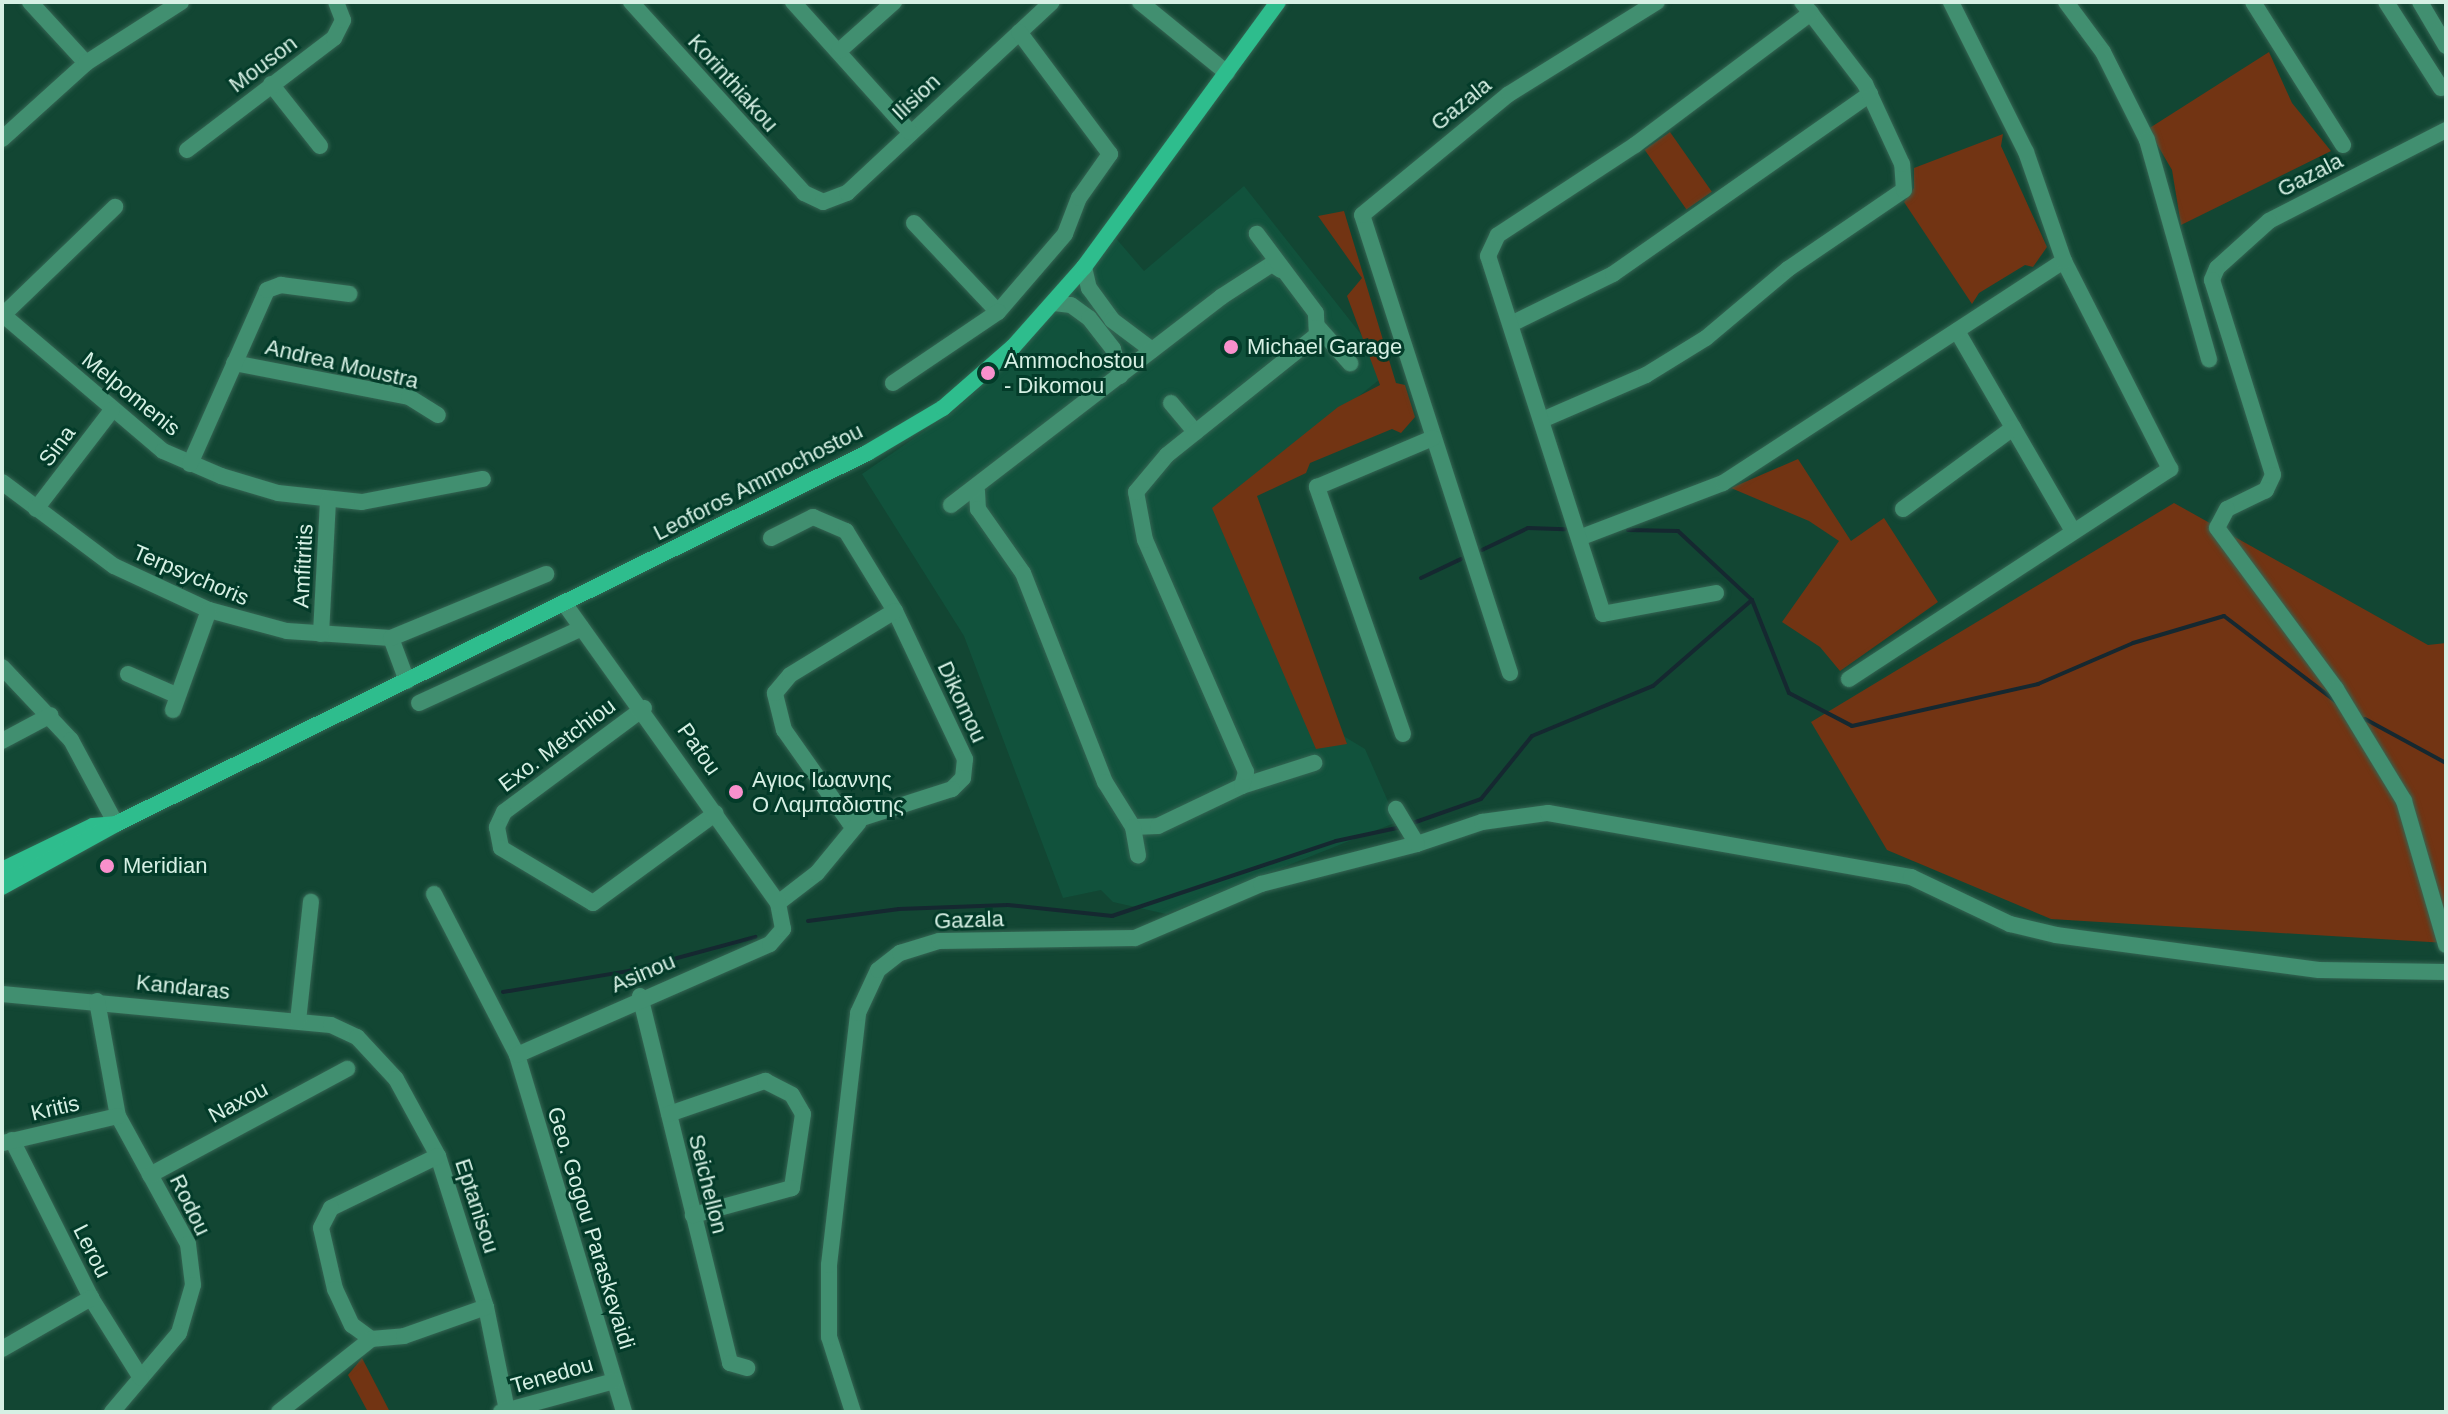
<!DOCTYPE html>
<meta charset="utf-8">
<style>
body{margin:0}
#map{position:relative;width:2448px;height:1414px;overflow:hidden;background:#124633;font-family:Helvetica,sans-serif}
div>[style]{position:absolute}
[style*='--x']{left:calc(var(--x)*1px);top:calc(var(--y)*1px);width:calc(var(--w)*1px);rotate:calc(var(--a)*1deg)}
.built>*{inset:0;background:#11523c}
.green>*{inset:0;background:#723413;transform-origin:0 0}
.stream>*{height:4px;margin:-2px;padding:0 2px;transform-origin:2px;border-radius:2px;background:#152830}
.roads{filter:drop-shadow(0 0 2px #356553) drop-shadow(0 0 2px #356553)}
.minor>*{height:16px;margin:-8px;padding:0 8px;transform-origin:8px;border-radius:8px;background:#418f70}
.secondary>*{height:16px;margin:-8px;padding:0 8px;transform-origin:8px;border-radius:8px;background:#2ebd8d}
.dots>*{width:22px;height:22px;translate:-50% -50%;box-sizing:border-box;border:4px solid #033b29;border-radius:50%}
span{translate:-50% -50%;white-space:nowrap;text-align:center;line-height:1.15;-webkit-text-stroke:6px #033b29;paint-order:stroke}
.street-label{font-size:22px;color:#d6f0e4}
.poi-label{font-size:22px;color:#d6f0e4}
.left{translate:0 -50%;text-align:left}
.frame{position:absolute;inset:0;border:4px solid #d6f0e4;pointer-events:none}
</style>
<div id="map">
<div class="built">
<i style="clip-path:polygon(1244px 186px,1390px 371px,1220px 508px,1315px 719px,1365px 749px,1397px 822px,1166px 914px,1113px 902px,1101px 890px,1063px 898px,964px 636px,862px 474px,955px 410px,1010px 360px,1108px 229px,1144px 271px)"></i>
</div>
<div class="green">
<i style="clip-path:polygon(2269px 52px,2292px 103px,2331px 151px,2181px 225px,2172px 170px,2148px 129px)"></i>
<i style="left:1670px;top:132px;width:73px;height:31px;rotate:55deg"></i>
<i style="clip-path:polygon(2003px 134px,2001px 146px,2047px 247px,2033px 267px,2025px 265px,1979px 293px,1972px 304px,1904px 202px,1914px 188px,1914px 168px)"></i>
<i style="clip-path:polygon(1344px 211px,1396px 383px,1405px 385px,1415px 417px,1401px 433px,1392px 429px,1310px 463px,1306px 473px,1257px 496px,1347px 744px,1316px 749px,1212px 508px,1338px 407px,1380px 385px,1347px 296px,1362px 278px,1318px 216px)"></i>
<i style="clip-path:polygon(1798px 459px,1851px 541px,1884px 518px,1938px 602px,1840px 671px,1820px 647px,1782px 622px,1839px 541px,1809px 521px,1731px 488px)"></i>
<i style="clip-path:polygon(2174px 503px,2428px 645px,2446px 643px,2446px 943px,2051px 919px,1887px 850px,1811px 722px)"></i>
<i style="clip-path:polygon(362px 1358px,390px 1412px,368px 1412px,348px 1375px)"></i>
</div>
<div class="stream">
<i style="--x:1628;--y:530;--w:50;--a:1.1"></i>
<i style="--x:1678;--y:531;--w:101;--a:43"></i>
<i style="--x:1752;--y:600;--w:100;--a:68.3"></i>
<i style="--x:1789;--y:693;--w:71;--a:27.6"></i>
<i style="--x:1852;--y:726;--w:191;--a:-12.7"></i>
<i style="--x:2038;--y:684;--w:103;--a:-23.3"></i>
<i style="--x:2133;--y:643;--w:95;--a:-16.5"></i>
<i style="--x:2224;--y:616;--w:142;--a:37.3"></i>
<i style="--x:1482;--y:550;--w:51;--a:-25.6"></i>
<i style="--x:1528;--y:528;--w:37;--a:2"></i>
<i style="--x:1421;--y:578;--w:44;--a:-25.4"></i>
<i style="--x:2365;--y:719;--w:92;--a:28.5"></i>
<i style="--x:1410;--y:824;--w:75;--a:-19.4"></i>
<i style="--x:1481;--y:799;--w:81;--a:-51"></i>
<i style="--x:1532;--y:736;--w:131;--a:-22.5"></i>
<i style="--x:1653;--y:686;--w:131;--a:-41"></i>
<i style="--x:808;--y:921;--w:92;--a:-7.5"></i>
<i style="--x:899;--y:909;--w:109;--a:-2.1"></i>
<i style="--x:1008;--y:905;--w:105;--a:6"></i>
<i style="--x:1112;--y:916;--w:236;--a:-18.5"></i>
<i style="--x:1336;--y:841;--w:67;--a:-12"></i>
<i style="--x:503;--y:992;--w:128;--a:-9.5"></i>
<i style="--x:629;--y:971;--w:131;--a:-15.1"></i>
</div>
<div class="roads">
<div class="minor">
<i style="--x:30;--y:2;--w:83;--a:47.4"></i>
<i style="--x:631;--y:2;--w:258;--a:47.8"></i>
<i style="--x:804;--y:193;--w:21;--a:25"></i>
<i style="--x:823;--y:202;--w:26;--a:-21"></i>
<i style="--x:847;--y:193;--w:280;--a:-43"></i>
<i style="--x:793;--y:2;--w:175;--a:48"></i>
<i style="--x:1140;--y:2;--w:112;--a:39.2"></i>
<i style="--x:2066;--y:2;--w:62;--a:53.5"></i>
<i style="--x:2103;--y:52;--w:98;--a:63.4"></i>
<i style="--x:2147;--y:140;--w:228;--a:74.2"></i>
<i style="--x:2253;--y:2;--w:169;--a:57.8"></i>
<i style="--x:2386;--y:2;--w:102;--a:57.4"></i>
<i style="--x:2420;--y:2;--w:51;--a:59.4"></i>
<i style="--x:839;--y:51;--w:74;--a:-41.7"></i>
<i style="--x:271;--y:84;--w:79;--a:51.7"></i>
<i style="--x:2446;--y:130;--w:199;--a:152.8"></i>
<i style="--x:2269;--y:221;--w:70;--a:137.9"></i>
<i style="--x:2217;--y:268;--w:13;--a:113"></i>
<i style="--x:2212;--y:280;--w:204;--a:72.6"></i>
<i style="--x:2273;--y:475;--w:17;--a:115"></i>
<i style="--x:2266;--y:490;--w:43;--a:154"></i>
<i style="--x:2227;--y:509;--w:21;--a:118"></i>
<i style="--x:2217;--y:528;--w:200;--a:53.5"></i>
<i style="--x:2336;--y:689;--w:131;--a:58.7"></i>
<i style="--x:2404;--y:801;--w:150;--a:73.7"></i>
<i style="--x:2;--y:139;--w:113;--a:-42.1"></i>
<i style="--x:86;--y:63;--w:113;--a:-32.7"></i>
<i style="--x:187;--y:150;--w:185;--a:-37.3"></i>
<i style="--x:334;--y:38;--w:20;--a:-63"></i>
<i style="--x:343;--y:20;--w:19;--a:-111"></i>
<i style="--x:914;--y:223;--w:122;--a:46.7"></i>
<i style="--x:998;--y:312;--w:103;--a:-49.3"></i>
<i style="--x:1065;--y:234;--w:39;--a:-69"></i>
<i style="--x:1079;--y:198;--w:54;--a:-54.8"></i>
<i style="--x:1110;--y:154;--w:152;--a:-126.7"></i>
<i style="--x:1084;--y:267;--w:22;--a:77"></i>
<i style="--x:1089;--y:288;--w:39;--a:54"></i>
<i style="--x:1112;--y:320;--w:50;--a:36.9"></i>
<i style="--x:1054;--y:303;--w:17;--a:7"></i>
<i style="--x:1071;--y:305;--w:22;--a:36"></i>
<i style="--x:1089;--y:318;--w:39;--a:52"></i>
<i style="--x:1113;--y:349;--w:28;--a:75"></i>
<i style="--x:2;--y:314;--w:211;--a:40.4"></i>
<i style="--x:163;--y:451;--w:63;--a:23.3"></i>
<i style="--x:221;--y:476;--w:59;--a:16.6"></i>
<i style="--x:278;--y:493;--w:84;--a:6.1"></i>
<i style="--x:362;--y:502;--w:123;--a:-10.8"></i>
<i style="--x:3;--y:315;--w:156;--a:-44"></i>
<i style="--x:1511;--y:324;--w:114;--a:-26.1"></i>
<i style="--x:1613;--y:274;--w:314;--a:-35"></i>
<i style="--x:1317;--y:326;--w:50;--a:48.3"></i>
<i style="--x:1957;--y:331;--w:229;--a:59.9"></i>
<i style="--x:234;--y:363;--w:178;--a:11"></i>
<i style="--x:409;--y:397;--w:34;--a:32"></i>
<i style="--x:893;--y:383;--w:127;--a:-34.1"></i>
<i style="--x:1171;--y:403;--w:38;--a:50"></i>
<i style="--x:1542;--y:420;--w:113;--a:-23.4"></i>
<i style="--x:1646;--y:375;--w:70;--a:-31.7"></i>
<i style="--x:1706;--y:338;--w:107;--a:-40.1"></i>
<i style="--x:1788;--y:269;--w:140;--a:-34.3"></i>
<i style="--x:1904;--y:190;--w:26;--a:-94"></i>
<i style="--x:1902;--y:164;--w:88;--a:-114.8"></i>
<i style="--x:1865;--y:84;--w:103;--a:-127.5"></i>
<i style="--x:190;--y:464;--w:190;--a:-66.1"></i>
<i style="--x:267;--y:290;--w:15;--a:-20"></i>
<i style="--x:281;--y:285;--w:69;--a:7.5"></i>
<i style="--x:2;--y:482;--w:140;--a:36.9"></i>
<i style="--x:114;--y:566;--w:105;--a:24.9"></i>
<i style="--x:209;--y:610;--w:81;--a:15.1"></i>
<i style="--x:287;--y:631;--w:104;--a:3.9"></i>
<i style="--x:391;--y:638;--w:46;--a:69.6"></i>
<i style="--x:977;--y:491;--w:18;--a:87"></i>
<i style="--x:978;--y:509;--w:78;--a:54.9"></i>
<i style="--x:1023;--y:573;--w:225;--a:68.6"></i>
<i style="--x:1105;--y:782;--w:53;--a:58.1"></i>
<i style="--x:1133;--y:827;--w:25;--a:-2"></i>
<i style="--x:1158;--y:826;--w:93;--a:-25.5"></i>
<i style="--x:1242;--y:786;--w:76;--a:-17.7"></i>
<i style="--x:951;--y:505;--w:341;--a:-37.6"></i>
<i style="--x:1221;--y:297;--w:61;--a:-32.9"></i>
<i style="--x:1272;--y:264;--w:11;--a:34"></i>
<i style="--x:36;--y:509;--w:125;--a:-52.5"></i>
<i style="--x:1903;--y:509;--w:137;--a:-36.4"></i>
<i style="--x:771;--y:538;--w:47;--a:-26.6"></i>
<i style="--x:813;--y:517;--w:36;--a:23"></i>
<i style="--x:846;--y:531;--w:94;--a:58.5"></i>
<i style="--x:895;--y:611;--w:164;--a:64.7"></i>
<i style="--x:965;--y:759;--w:19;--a:96"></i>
<i style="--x:963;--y:778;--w:16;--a:135"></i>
<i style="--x:952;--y:789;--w:108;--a:162.2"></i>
<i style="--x:849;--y:822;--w:113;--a:-125.2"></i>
<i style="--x:784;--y:730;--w:38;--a:-104"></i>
<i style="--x:775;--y:693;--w:23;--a:-50"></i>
<i style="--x:790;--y:675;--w:123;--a:-31.4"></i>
<i style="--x:1579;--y:538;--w:154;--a:-20.9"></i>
<i style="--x:1723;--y:483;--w:407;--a:-33.1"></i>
<i style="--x:1716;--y:593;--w:115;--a:169.5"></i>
<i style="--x:1603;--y:614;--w:376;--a:-107.8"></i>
<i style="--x:1488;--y:256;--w:23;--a:-65"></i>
<i style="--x:1498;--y:235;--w:164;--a:-33.3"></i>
<i style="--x:1635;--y:145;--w:220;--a:-36.9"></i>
<i style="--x:321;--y:634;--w:134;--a:-87"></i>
<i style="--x:391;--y:638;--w:168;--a:-22.4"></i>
<i style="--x:2;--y:667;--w:100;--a:46.6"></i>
<i style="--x:71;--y:740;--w:95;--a:61.8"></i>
<i style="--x:1510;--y:673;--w:481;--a:-107.9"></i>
<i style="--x:1362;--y:215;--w:190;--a:-39.5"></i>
<i style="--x:1509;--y:94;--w:174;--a:-31.9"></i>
<i style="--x:128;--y:674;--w:52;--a:23.6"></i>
<i style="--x:1849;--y:679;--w:384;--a:-33.2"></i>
<i style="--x:2170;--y:469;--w:233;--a:-117"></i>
<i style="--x:2064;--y:261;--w:115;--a:-109.2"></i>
<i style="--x:2026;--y:152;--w:168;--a:-116.6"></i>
<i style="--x:419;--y:703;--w:179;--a:-24.7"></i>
<i style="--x:644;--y:708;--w:174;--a:143.4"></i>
<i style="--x:504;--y:812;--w:17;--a:115"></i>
<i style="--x:497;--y:827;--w:21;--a:79"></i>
<i style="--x:501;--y:848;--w:107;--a:30.9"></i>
<i style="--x:593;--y:903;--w:152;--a:-36.2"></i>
<i style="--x:173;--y:710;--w:106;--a:-70.2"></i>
<i style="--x:1403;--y:734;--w:262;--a:-109.2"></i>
<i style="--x:1317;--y:487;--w:126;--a:-22.9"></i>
<i style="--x:2;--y:741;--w:55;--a:-28"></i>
<i style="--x:1242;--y:786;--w:15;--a:-74"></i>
<i style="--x:1246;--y:772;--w:253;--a:-113.5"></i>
<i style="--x:1145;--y:540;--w:49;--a:-100.6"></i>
<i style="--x:1136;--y:492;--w:48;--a:-50"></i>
<i style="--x:1167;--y:455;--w:192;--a:-38.7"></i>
<i style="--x:1317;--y:335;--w:22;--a:-93"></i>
<i style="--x:1316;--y:313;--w:99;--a:-126.8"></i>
<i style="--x:1133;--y:827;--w:29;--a:80"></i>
<i style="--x:1417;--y:844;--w:69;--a:-18.7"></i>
<i style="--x:1482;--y:822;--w:67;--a:-7.8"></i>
<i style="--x:1548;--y:813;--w:369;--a:10"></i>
<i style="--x:1911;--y:877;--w:110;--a:25.4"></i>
<i style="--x:2010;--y:924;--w:47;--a:13.4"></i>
<i style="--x:2056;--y:935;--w:265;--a:7.6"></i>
<i style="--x:2319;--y:970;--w:127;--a:0.9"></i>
<i style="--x:434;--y:894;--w:181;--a:62.7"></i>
<i style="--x:517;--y:1055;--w:373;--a:73.3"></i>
<i style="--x:778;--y:903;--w:49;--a:-37.6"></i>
<i style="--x:817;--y:873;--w:66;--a:-50.5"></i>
<i style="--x:2;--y:994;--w:330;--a:5.4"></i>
<i style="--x:331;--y:1025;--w:29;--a:25"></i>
<i style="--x:357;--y:1037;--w:57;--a:47.1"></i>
<i style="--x:396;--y:1079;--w:88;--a:61.4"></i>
<i style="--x:438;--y:1156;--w:158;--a:72.4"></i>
<i style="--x:486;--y:1307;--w:105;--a:78.5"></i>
<i style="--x:640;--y:996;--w:378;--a:76.2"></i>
<i style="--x:730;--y:1363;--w:18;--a:16"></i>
<i style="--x:97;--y:1001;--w:117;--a:79.7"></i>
<i style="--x:118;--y:1116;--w:146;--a:61.3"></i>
<i style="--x:188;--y:1244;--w:41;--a:83"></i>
<i style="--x:193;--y:1285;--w:50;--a:106.3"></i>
<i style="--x:179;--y:1333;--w:104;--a:130.3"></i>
<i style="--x:298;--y:1021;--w:120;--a:-83.8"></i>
<i style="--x:517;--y:1055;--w:276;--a:-23.7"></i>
<i style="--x:770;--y:944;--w:20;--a:-49"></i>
<i style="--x:783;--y:929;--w:26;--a:-101"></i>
<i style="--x:778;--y:903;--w:369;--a:-125.5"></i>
<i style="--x:669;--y:1114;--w:102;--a:-19"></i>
<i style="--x:765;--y:1081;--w:30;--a:27"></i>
<i style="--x:792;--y:1095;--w:22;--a:60"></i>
<i style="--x:803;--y:1114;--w:75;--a:98.5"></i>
<i style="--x:792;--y:1188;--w:103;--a:164.7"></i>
<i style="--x:12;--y:1140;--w:177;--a:63.4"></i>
<i style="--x:91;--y:1298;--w:94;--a:58"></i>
<i style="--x:3;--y:1143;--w:118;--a:-13.2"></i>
<i style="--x:438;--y:1156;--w:119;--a:154.1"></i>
<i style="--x:331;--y:1208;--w:22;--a:117"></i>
<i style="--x:321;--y:1228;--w:63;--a:77.1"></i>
<i style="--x:335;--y:1289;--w:40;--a:65"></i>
<i style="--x:352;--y:1325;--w:24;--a:36"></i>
<i style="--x:371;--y:1339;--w:33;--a:-5"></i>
<i style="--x:404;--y:1336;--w:87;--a:-19.5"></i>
<i style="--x:150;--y:1175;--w:224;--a:-28.3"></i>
<i style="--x:2;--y:1349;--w:103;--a:-29.8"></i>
<i style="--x:279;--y:1412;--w:117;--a:-38.4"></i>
<i style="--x:501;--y:1412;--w:117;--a:-15.3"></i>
<i style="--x:853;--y:1412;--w:79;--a:-107.7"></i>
<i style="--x:829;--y:1337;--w:72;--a:-90"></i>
<i style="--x:829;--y:1265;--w:254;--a:-83.4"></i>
<i style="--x:858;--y:1013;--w:47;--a:-65.1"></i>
<i style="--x:878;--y:970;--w:28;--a:-38"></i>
<i style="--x:900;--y:953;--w:41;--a:-17.1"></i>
<i style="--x:939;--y:941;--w:196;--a:-0.9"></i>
<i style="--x:1135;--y:938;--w:137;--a:-23.2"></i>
<i style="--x:1261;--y:884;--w:161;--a:-14.4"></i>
<i style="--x:1417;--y:844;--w:41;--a:-121"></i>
</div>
<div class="secondary">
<i style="--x:2;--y:870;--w:101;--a:-25.8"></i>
<i style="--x:93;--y:826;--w:21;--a:-5"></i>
<i style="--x:2;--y:887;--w:130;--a:-28.9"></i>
<i style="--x:116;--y:824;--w:838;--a:-26.29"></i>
<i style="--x:867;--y:453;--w:88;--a:-30.6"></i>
<i style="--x:943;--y:408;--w:93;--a:-41.1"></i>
<i style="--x:1013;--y:347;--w:107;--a:-48.4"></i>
<i style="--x:1084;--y:267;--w:328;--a:-53.8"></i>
</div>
</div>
<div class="dots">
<i style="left:1231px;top:347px;background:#f890cc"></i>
<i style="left:988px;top:373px;background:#f890cc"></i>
<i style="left:736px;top:792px;background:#f890cc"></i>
<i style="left:107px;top:866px;background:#f890cc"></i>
</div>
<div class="street-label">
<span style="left:263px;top:64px;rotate:-37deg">Mouson</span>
<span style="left:733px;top:83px;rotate:48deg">Korinthiakou</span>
<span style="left:916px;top:97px;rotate:-43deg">Ilision</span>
<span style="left:1461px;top:104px;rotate:-39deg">Gazala</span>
<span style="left:2310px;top:175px;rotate:-27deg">Gazala</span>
<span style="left:342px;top:364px;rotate:13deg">Andrea Moustra</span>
<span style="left:131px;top:394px;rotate:39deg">Melpomenis</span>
<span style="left:57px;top:446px;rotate:-53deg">Sina</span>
<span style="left:758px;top:482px;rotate:-27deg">Leoforos Ammochostou</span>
<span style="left:303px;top:566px;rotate:-87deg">Amfitritis</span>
<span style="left:191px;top:575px;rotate:23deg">Terpsychoris</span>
<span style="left:962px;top:702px;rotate:65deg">Dikomou</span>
<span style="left:557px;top:745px;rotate:-37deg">Exo. Metchiou</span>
<span style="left:699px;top:749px;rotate:55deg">Pafou</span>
<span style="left:969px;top:920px;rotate:-2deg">Gazala</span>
<span style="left:643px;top:973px;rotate:-23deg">Asinou</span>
<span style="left:183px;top:987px;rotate:6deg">Kandaras</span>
<span style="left:238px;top:1102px;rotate:-28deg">Naxou</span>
<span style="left:55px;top:1108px;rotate:-13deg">Kritis</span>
<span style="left:708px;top:1184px;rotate:76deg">Seichellon</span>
<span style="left:190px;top:1205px;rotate:64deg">Rodou</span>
<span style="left:477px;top:1206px;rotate:72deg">Eptanisou</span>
<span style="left:591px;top:1228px;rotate:73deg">Geo. Gogou Paraskevaidi</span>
<span style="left:92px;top:1251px;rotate:63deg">Lerou</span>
<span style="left:552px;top:1375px;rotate:-16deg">Tenedou</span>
</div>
<div class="poi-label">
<span class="left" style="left:1247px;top:347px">Michael Garage</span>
<span class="left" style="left:1004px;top:373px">Ammochostou<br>- Dikomou</span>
<span class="left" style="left:752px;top:792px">Αγιος Ιωαννης<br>Ο Λαμπαδιστης</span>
<span class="left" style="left:123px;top:866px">Meridian</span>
</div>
<div class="frame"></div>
</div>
